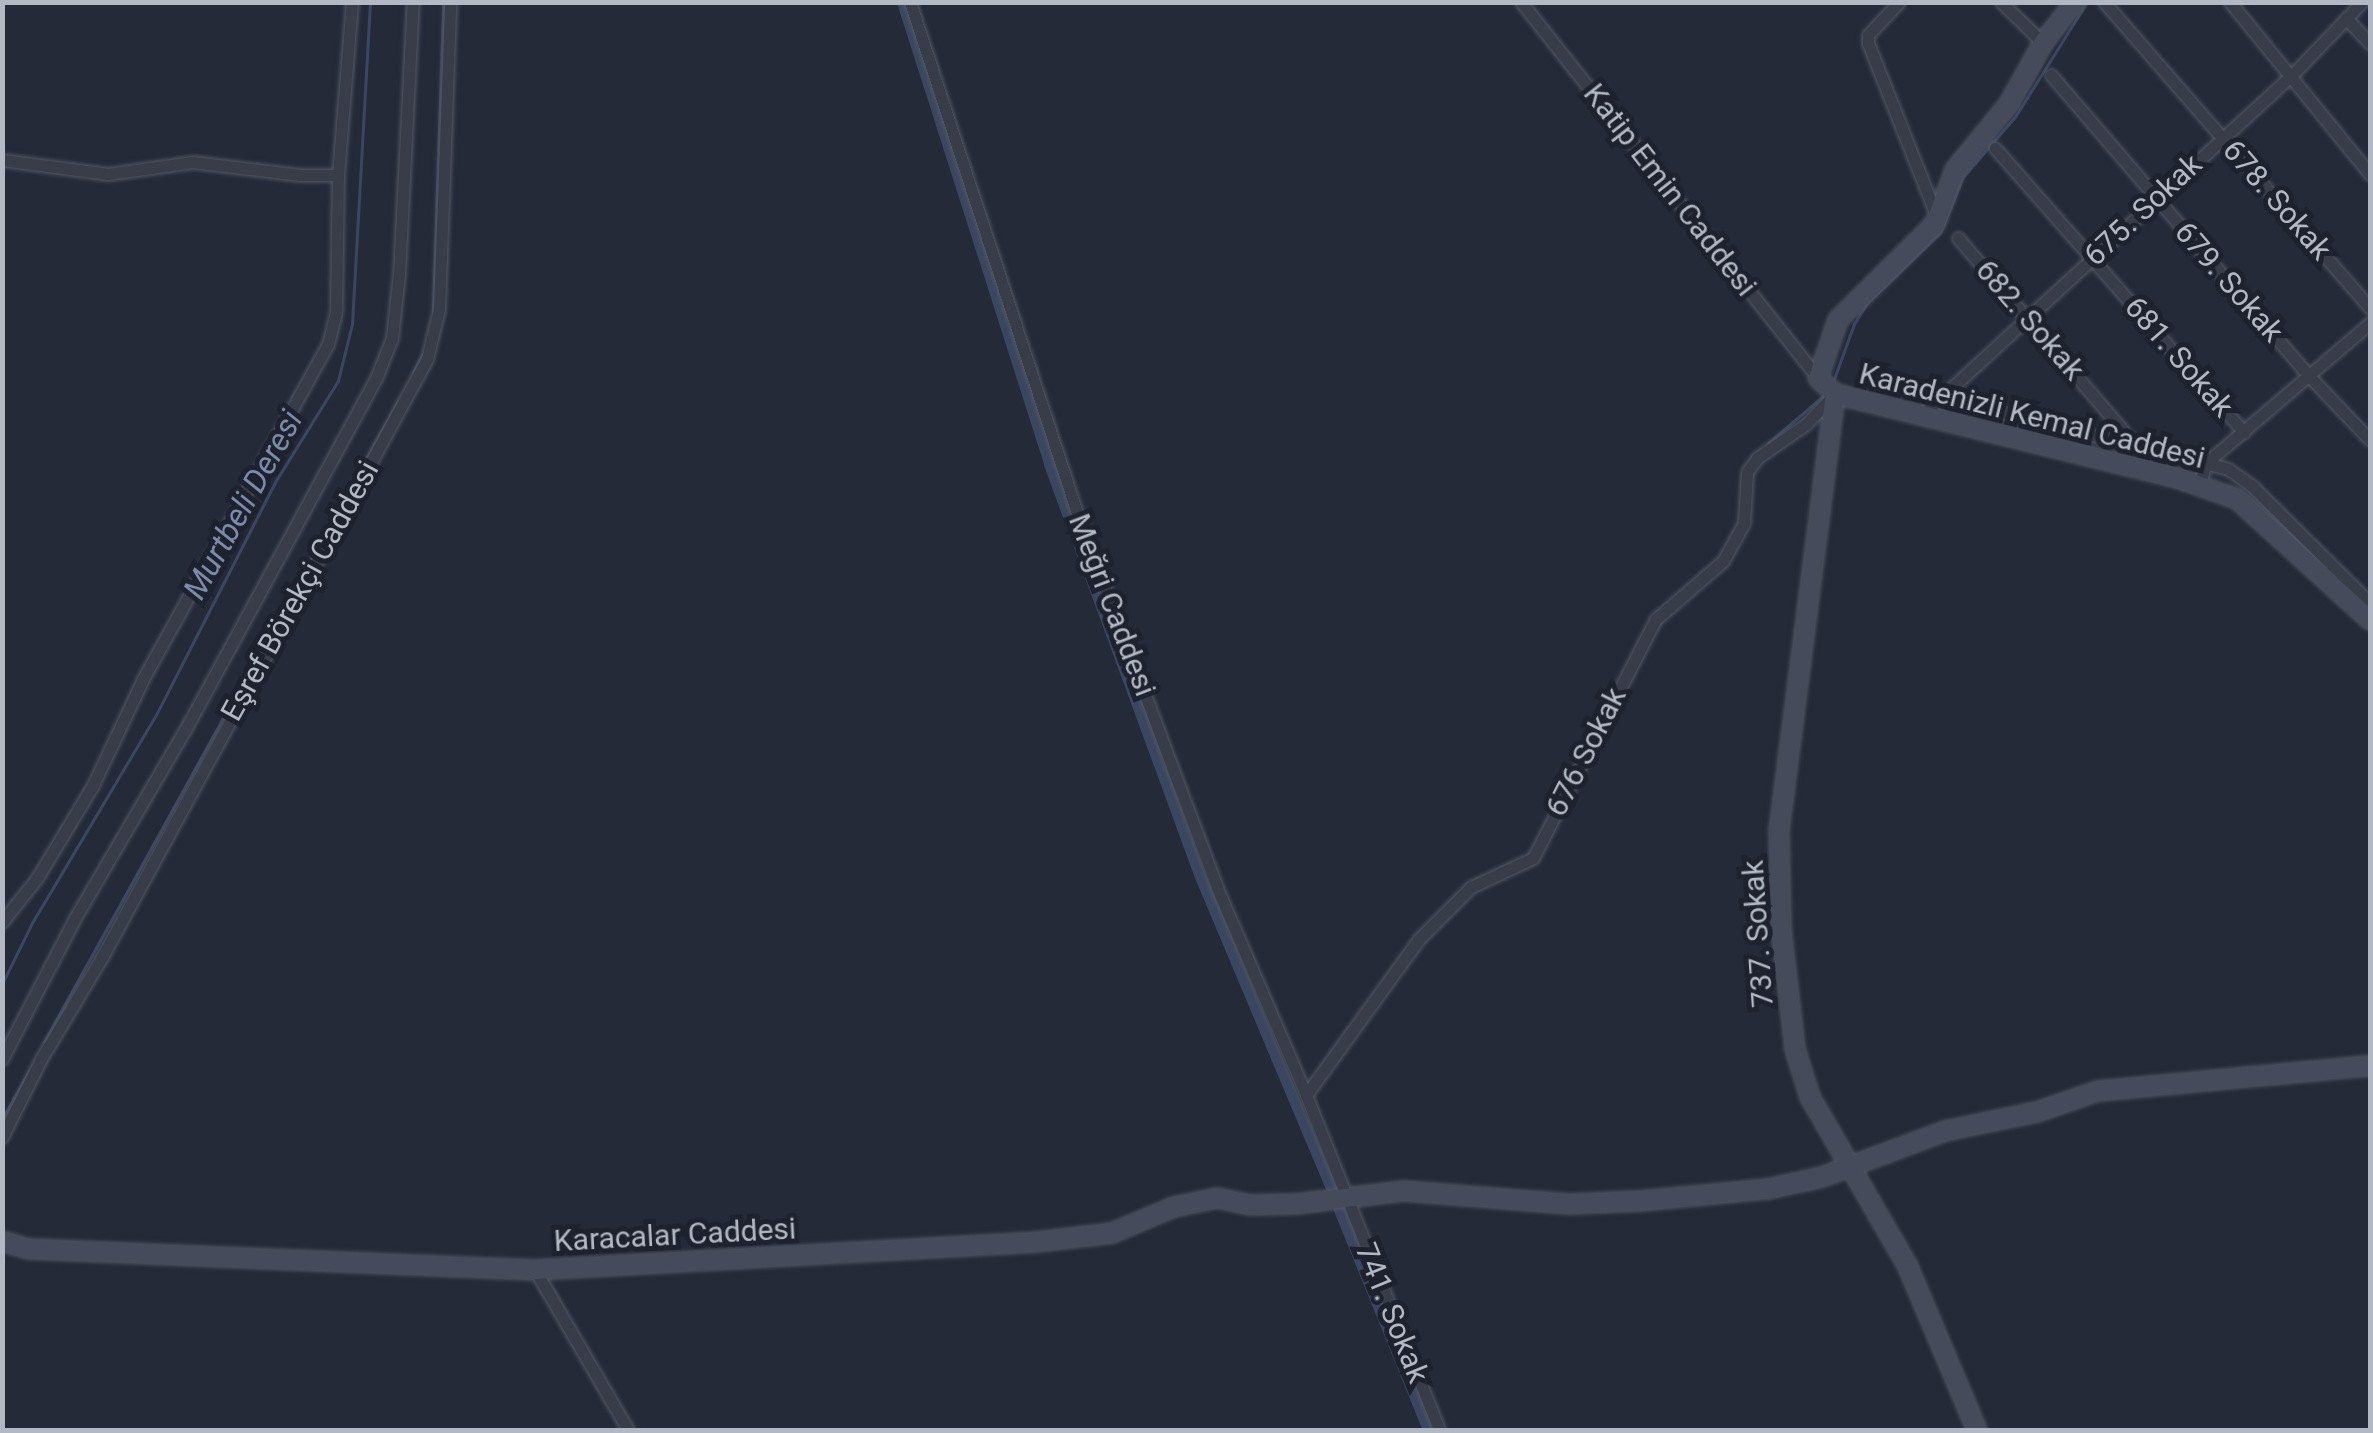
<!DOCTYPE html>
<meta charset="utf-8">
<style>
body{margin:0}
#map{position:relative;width:2373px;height:1433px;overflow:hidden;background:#242a38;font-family:Roboto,sans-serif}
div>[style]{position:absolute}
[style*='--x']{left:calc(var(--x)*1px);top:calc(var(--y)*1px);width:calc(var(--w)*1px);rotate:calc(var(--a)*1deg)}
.stream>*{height:2.5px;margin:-1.25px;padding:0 1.25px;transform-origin:1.25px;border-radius:1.25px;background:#3b4660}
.canal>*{height:11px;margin:-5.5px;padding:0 5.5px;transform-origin:5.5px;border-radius:5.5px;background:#3b4660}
.roads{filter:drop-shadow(0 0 2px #535864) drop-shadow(0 0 2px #535864)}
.street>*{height:11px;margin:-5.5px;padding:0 5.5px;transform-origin:5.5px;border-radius:5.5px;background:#383d49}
.secondary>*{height:18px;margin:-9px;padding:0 9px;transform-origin:9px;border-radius:9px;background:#464b5c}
span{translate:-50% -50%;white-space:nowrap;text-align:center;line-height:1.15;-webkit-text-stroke:10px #1d222e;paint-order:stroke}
.street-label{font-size:30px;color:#b3b8c5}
.water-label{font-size:32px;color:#7d8baa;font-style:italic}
.frame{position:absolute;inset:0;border:5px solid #b3b8c5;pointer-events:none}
</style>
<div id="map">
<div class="stream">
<i style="--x:433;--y:311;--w:309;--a:-88.1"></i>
<i style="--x:413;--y:372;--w:21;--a:-62"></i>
<i style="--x:1833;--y:382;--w:62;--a:-70.1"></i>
<i style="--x:1854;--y:324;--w:25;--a:-58"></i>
<i style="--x:1867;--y:303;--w:101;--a:-43.8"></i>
<i style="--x:1940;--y:233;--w:61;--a:-67.7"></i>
<i style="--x:1963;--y:177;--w:79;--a:-49.1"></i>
<i style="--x:2015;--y:117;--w:136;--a:-57.9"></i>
<i style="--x:1768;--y:443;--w:72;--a:-40.5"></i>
<i style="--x:2;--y:984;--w:68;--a:-63.8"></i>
<i style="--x:32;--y:923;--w:242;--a:-59.2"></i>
<i style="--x:156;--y:715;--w:265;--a:-62.9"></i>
<i style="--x:277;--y:479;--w:115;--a:-58.1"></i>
<i style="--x:338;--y:381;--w:59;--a:-76.2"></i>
<i style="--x:352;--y:324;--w:323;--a:-86.8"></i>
<i style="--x:44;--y:1042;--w:732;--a:-61.09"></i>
<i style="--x:2;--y:1119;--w:55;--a:-60.6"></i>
</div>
<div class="canal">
<i style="--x:902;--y:2;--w:485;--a:72.3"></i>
<i style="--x:1049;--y:464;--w:437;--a:69.9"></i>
<i style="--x:1199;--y:874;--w:344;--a:67.2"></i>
<i style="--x:1338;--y:1207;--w:240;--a:68"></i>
</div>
<div class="roads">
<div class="street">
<i style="--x:910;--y:2;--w:534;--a:71.9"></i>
<i style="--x:1076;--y:510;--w:403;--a:69.5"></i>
<i style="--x:1217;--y:888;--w:225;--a:66.7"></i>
<i style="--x:1306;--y:1095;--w:360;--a:68.3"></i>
<i style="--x:1521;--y:2;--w:479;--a:51.7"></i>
<i style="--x:1899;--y:2;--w:45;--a:133.2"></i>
<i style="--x:1868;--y:35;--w:8;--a:90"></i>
<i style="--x:1868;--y:43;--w:187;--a:68.4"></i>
<i style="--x:2001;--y:2;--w:59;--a:44.3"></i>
<i style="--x:2104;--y:2;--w:405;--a:49"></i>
<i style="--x:2230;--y:2;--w:222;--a:50.9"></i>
<i style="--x:2346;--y:18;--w:35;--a:47"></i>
<i style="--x:2051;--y:75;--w:398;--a:49.4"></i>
<i style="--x:2310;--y:377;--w:87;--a:46.4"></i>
<i style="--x:1995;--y:148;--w:378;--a:48.8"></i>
<i style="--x:2;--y:160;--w:107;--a:7.5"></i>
<i style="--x:108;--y:174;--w:86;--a:-8"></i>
<i style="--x:193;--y:162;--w:108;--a:6.9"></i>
<i style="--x:300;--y:175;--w:38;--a:0"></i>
<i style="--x:1958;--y:238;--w:277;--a:49.4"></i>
<i style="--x:1942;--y:398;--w:295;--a:13.9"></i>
<i style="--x:2228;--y:469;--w:28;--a:35"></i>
<i style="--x:2251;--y:485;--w:168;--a:44.8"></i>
<i style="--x:1922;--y:415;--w:500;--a:-42.6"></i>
<i style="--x:2290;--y:77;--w:104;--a:-46.2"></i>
<i style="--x:2199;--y:485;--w:23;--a:-72"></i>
<i style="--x:2206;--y:463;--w:216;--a:-40.5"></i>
<i style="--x:2;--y:922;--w:56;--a:-51.5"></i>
<i style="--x:37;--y:878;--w:109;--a:-58.9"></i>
<i style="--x:93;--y:785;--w:117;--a:-64.7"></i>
<i style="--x:143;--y:679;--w:383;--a:-61.1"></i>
<i style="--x:328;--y:344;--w:32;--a:-76"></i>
<i style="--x:336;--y:313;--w:138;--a:-89.2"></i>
<i style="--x:338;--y:175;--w:174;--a:-85.4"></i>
<i style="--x:2;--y:1059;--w:159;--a:-62.6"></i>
<i style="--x:75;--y:918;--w:218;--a:-59.7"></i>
<i style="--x:185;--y:730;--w:403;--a:-61.5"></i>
<i style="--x:377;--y:376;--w:41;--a:-68.5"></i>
<i style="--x:392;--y:338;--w:64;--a:-83.8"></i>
<i style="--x:399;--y:274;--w:272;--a:-87.1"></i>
<i style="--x:1306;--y:1095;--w:193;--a:-54.1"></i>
<i style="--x:1419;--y:939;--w:74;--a:-45"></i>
<i style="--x:1471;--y:887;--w:68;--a:-25.1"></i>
<i style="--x:1533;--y:858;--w:269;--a:-62.8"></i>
<i style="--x:1656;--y:619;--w:89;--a:-40.9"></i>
<i style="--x:1723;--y:561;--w:43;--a:-61.1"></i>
<i style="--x:1744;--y:523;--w:51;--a:-86.6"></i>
<i style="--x:1747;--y:472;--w:17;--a:-54"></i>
<i style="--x:1757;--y:458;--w:60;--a:-34.8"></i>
<i style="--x:1806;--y:424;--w:42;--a:-46"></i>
<i style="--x:2;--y:1137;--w:87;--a:-63.4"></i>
<i style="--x:41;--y:1059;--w:119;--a:-59.1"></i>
<i style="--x:102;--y:957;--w:681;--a:-61.48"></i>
<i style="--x:427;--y:359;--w:51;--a:-76.5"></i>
<i style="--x:439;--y:309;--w:307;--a:-87.9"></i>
<i style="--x:535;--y:1270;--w:185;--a:59.8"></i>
</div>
<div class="secondary">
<i style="--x:2075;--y:2;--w:52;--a:128"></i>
<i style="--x:2043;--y:43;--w:70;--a:119.1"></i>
<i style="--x:2009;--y:104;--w:85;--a:129.3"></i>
<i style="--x:1955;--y:170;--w:58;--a:110.3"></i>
<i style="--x:1935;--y:224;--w:136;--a:135.3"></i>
<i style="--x:1838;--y:320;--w:61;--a:109"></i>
<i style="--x:1818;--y:378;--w:23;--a:43"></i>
<i style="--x:1835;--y:394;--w:355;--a:13.8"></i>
<i style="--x:2180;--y:479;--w:60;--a:19.3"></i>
<i style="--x:2237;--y:499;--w:180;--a:42.3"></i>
<i style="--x:1835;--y:394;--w:439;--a:97.3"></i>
<i style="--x:1779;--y:829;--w:99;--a:88.8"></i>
<i style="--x:1781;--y:928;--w:122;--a:83.4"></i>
<i style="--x:1795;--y:1049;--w:50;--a:72.6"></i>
<i style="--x:1810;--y:1097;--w:196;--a:60"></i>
<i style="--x:1908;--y:1267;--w:177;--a:67.1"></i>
<i style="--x:2;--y:1241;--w:28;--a:17"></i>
<i style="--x:29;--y:1249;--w:506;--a:2.38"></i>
<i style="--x:535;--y:1270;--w:503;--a:-3.19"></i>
<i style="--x:1037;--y:1242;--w:76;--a:-6.8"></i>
<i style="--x:1112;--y:1233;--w:67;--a:-22.8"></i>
<i style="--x:1174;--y:1207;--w:44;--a:-11.8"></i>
<i style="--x:1217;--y:1198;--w:34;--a:12"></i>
<i style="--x:1250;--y:1205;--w:46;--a:-1.2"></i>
<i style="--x:1296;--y:1204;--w:109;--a:-6.9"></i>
<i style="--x:1404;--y:1191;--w:168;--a:4.5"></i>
<i style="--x:1571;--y:1204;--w:69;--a:-2.5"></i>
<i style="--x:1640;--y:1201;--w:129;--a:-5.4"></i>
<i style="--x:1768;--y:1189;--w:55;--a:-12.5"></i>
<i style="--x:1822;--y:1177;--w:131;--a:-20.5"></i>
<i style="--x:1945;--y:1131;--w:94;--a:-11.7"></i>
<i style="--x:2037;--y:1112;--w:65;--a:-19"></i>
<i style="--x:2098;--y:1091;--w:273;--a:-5.3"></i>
</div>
</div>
<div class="street-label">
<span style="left:1670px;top:190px;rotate:52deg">Katip Emin Caddesi</span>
<span style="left:2277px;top:200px;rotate:49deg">678. Sokak</span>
<span style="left:2143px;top:210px;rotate:-43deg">675. Sokak</span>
<span style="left:2229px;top:282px;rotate:49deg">679. Sokak</span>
<span style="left:2030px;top:320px;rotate:49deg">682. Sokak</span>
<span style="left:2179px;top:357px;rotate:49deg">681. Sokak</span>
<span style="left:2032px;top:416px;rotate:14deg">Karadenizli Kemal Caddesi</span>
<span style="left:300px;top:591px;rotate:-61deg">Eşref Börekçi Caddesi</span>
<span style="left:1112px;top:605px;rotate:69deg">Meğri Caddesi</span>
<span style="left:1586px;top:752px;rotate:-63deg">676 Sokak</span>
<span style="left:1758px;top:934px;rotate:-94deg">737. Sokak</span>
<span style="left:675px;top:1235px;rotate:-3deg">Karacalar Caddesi</span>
<span style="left:1392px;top:1313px;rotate:68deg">741. Sokak</span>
</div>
<div class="water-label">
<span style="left:243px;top:505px;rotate:-61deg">Murtbeli Deresi</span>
</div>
<div class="frame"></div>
</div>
